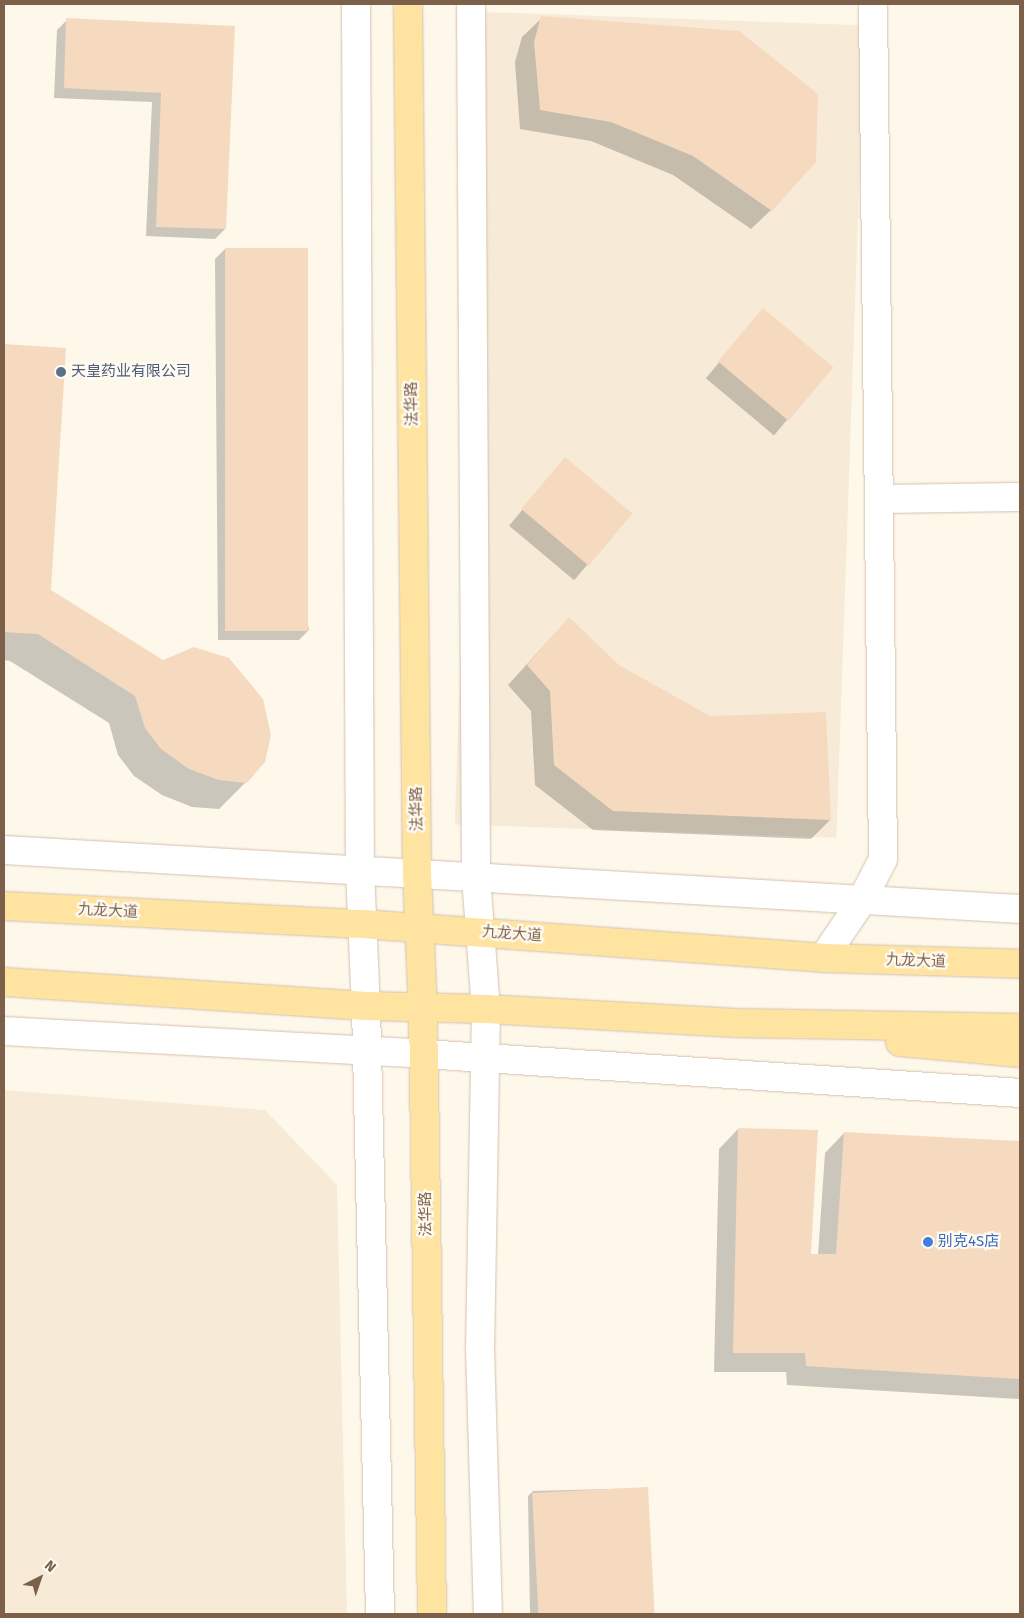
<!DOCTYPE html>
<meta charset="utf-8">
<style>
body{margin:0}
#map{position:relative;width:1024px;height:1618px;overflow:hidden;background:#fef8ea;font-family:"Fira Sans","Noto Sans SC",sans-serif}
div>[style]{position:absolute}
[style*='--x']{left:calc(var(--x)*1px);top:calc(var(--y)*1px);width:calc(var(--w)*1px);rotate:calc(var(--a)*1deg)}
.residential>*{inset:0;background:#f7ebd8;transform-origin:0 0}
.shadow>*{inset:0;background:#0003;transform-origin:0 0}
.building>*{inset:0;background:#f6dabf;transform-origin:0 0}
.roads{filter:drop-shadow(0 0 1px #d3c1ae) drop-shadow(0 0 1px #d3c1ae)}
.minor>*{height:28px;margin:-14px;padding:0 14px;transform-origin:14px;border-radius:14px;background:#fff}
.major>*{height:28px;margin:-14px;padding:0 14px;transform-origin:14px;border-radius:14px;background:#ffe3a1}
.dots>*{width:14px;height:14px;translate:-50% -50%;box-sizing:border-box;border:2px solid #fffbf3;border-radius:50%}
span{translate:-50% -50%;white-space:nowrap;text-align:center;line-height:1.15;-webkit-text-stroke:4.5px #fffbf3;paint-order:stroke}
.service-label{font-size:15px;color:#4e5e75}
.left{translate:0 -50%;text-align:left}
.street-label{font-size:15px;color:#7d604a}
.shop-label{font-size:15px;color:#366cbe}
.frame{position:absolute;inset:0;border:5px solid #7d604a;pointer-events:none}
.north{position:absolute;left:15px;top:1553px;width:50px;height:50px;-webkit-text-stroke:4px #fffbf3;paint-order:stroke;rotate:41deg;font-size:14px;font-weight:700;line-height:20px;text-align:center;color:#7d604a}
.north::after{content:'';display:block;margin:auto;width:18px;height:22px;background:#7d604a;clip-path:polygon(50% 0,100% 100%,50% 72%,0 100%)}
</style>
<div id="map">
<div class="residential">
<i style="left:483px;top:12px;width:382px;height:813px;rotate:2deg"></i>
<i style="clip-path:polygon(4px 1090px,265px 1110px,337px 1185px,347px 1614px,4px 1614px)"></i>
</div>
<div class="shadow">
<i style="clip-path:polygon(542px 18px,771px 210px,751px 229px,673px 175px,591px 141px,520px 129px,515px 62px,522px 37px)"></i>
<i style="clip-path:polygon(67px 20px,233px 27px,225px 229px,215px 239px,146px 236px,152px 102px,54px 98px,57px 30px)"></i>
<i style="clip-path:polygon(225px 249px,309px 630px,299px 640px,218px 640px,215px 259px)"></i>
<i style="left:763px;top:310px;width:89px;height:89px;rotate:40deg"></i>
<i style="clip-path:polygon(4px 345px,64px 349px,49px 590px,246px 782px,219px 809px,192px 807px,162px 795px,134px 776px,118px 755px,109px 723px,10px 661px,4px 660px)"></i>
<i style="left:565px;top:459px;width:85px;height:87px;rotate:40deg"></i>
<i style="clip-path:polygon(569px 618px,619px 666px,830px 820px,811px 839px,593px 830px,535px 785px,531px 711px,508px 685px)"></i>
<i style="clip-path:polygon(738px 1129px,809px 1255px,818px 1255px,825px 1153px,844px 1133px,1020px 1143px,1017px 1296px,1020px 1296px,1020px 1399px,787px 1385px,786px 1372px,714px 1372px,719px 1149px)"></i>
<i style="clip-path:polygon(647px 1488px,653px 1614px,530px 1614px,528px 1496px,533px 1491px)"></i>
</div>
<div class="building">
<i style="clip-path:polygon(541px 16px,739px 31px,818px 94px,816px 162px,772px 211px,693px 156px,611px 122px,540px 110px,534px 42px)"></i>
<i style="clip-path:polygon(66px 18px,235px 26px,226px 229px,156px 227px,161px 93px,64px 88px)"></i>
<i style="left:225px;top:248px;width:83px;height:383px"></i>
<i style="left:763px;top:308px;width:92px;height:70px;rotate:40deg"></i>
<i style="clip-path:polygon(4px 344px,66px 348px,51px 590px,163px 660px,194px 647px,229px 658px,263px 699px,271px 735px,265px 762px,247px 783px,219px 780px,189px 769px,161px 749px,145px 728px,135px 696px,38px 634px,4px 632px)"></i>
<i style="left:565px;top:457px;width:88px;height:68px;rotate:40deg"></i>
<i style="clip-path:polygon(569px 617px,619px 665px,710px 716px,826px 712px,831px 820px,613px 811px,554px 765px,550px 691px,527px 665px)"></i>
<i style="clip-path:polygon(738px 1128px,818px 1130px,811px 1254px,836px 1254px,844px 1132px,1020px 1141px,1020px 1379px,806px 1366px,805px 1353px,733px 1353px)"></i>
<i style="left:648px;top:1487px;width:127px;height:116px;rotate:87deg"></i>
</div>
<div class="roads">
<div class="minor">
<i style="--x:356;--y:4;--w:867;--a:89.74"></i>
<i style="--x:360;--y:871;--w:135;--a:87.5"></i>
<i style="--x:366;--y:1006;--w:608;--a:88.68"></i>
<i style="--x:471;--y:4;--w:873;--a:89.67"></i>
<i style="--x:476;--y:877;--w:132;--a:85.7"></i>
<i style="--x:486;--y:1009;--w:339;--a:91"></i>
<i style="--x:480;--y:1348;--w:266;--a:88.3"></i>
<i style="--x:880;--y:499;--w:140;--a:-0.8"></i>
<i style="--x:4;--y:850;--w:1018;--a:3.32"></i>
<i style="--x:823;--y:958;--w:68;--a:-55.8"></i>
<i style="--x:861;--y:902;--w:48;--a:-62.9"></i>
<i style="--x:883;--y:859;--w:855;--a:-90.67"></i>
<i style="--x:4;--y:1031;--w:421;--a:3.1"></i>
<i style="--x:424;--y:1054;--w:597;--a:3.74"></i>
</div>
<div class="major">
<i style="--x:408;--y:4;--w:869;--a:89.41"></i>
<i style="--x:417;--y:873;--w:136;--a:87.5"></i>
<i style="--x:423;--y:1009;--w:605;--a:89.15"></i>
<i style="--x:4;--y:906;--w:358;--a:2.9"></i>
<i style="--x:362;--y:924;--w:462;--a:4.2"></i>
<i style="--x:823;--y:958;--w:197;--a:1.7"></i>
<i style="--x:4;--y:982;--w:363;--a:3.8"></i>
<i style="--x:366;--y:1006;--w:120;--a:1.4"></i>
<i style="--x:486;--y:1009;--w:251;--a:3.2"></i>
<i style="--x:737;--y:1023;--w:283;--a:1"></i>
<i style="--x:900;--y:1042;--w:121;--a:5.2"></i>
</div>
</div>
<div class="dots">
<i style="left:61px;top:372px;background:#5c6f8a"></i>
<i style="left:928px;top:1242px;background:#3f7fe0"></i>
</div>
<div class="service-label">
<span class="left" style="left:71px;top:372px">天皇药业有限公司</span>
</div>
<div class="street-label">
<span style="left:412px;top:404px;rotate:-91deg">法华路</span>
<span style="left:417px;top:809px;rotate:-91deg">法华路</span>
<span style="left:108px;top:911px;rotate:3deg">九龙大道</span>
<span style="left:512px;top:934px;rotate:4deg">九龙大道</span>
<span style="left:916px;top:961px;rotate:2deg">九龙大道</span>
<span style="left:426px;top:1214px;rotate:-91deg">法华路</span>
</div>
<div class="shop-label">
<span class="left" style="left:938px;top:1242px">别克4S店</span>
</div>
<div class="frame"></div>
<div class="north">N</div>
</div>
